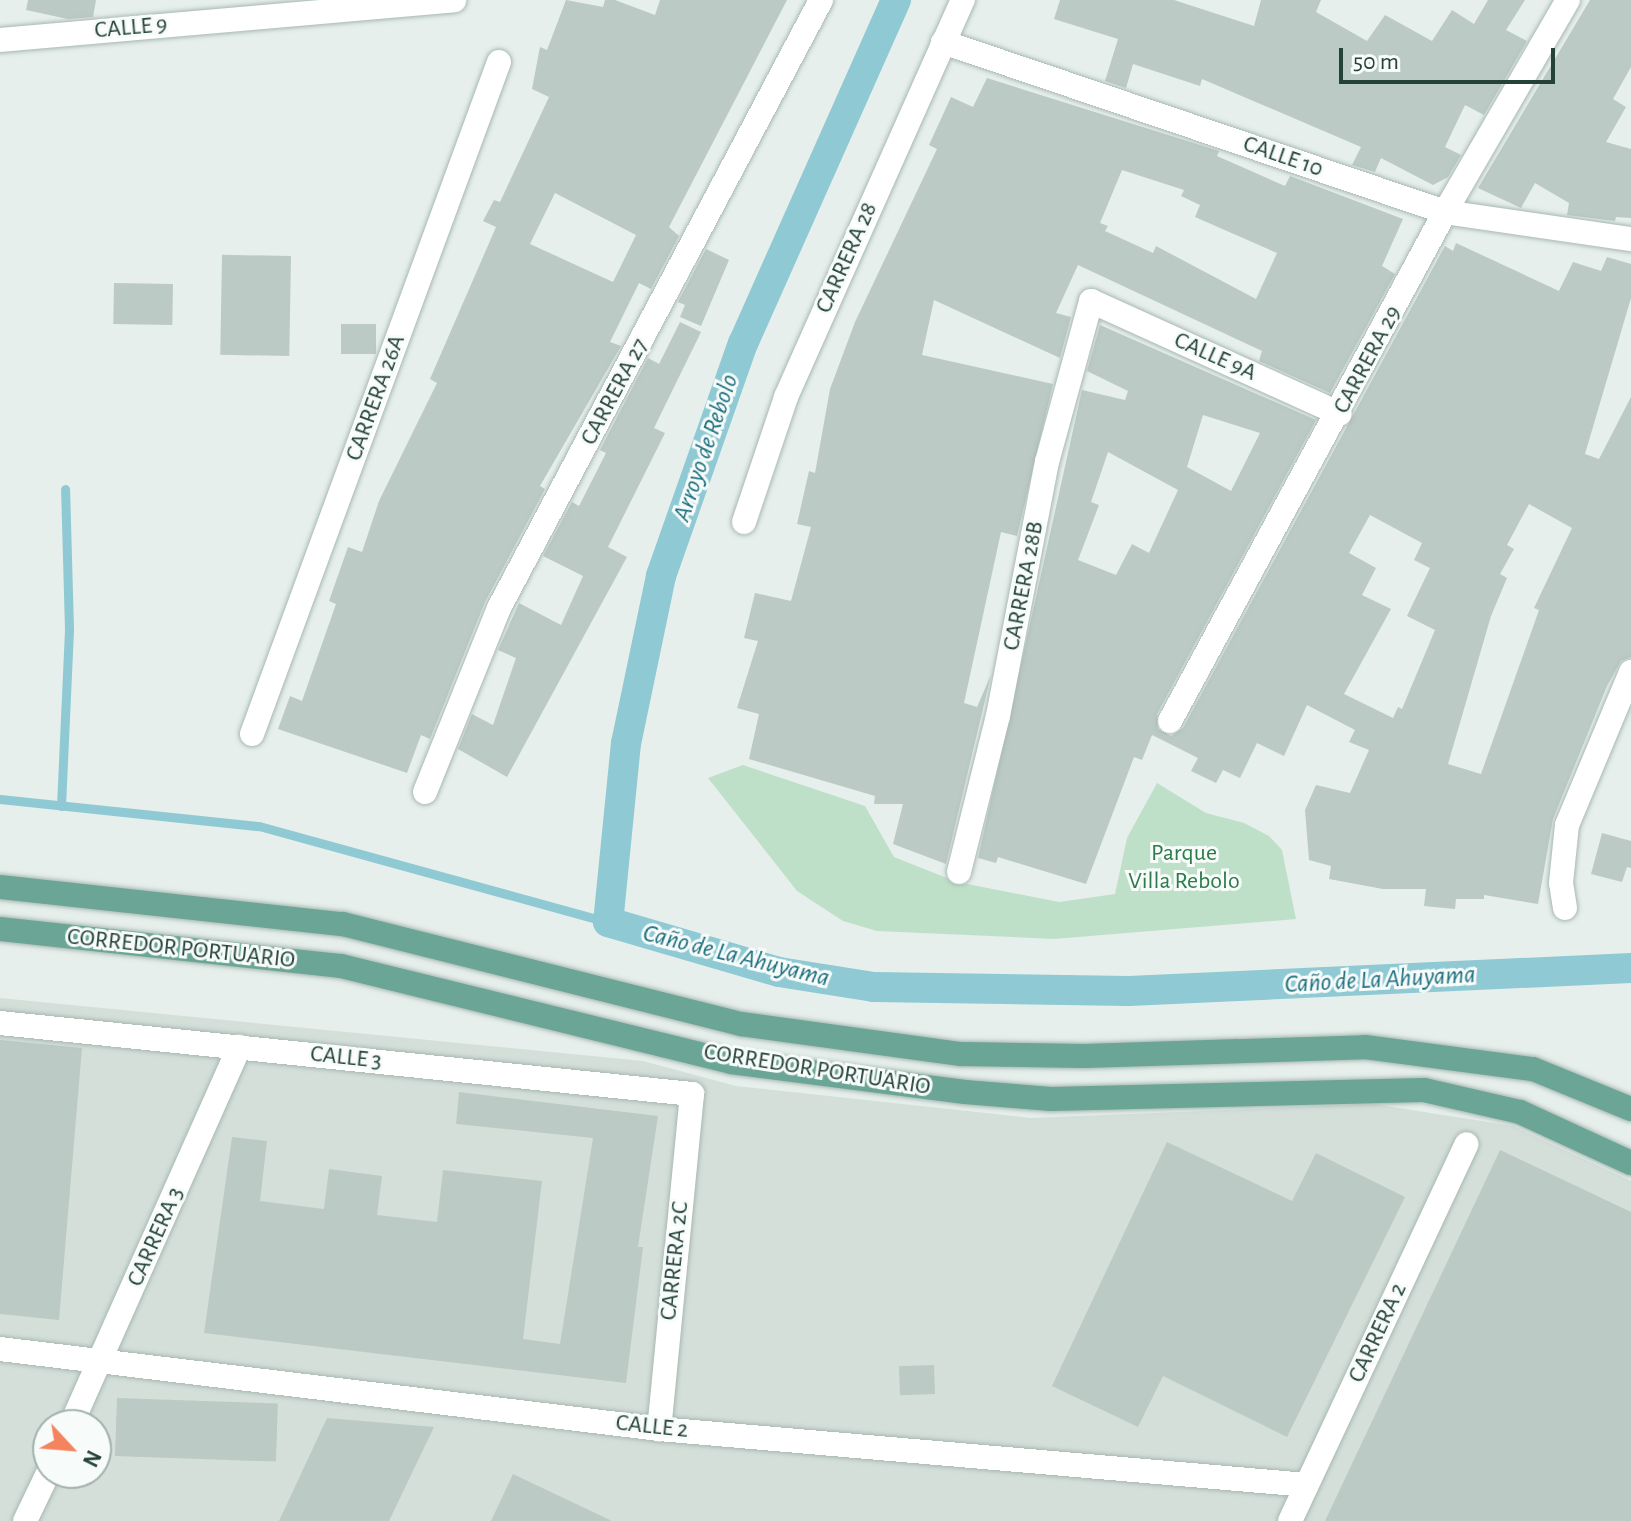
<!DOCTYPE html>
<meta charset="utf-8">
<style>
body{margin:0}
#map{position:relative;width:1631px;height:1521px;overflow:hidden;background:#e6efeb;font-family:"Alegreya Sans",sans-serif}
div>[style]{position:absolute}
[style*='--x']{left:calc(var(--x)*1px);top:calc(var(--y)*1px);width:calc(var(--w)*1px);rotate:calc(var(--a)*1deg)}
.built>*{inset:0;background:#d4dfda}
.green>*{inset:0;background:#bfe0c8}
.stream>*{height:9px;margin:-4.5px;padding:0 4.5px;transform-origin:4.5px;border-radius:4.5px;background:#8ec9d4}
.canal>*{height:30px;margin:-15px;padding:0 15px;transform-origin:15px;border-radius:15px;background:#8ec9d4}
.building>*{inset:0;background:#bbcac4;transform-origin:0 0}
.roads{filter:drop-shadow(0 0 2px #a8b8b2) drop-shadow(0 0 2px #a8b8b2)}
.minor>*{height:24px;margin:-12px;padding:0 12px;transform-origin:12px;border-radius:12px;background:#fff}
.major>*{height:24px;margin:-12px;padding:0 12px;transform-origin:12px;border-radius:12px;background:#6aa596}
span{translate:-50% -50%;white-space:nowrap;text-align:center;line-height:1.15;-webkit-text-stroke:6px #f7fbf9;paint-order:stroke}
.street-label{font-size:24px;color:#24423a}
.park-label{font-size:24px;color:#2d7a4b}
.water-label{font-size:26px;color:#1c6f80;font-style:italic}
.north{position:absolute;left:32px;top:1409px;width:80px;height:80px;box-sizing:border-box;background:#f7fbf9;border:2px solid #a3b1ad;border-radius:50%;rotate:116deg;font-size:22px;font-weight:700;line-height:32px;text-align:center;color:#24423a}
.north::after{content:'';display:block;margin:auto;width:28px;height:36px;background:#f4845f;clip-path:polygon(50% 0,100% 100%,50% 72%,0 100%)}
.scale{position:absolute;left:1339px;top:48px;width:216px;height:36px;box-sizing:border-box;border:4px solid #24423a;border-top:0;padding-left:10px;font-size:24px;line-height:28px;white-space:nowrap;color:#24423a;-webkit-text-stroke:6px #f7fbf9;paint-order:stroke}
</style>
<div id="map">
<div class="built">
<i style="clip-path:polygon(evenodd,0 998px,643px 1061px,736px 1086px,1031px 1118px,1374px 1104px,1513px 1126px,1631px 1181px,1631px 1521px,0 1521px,0 998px,48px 1425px,96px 1425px,96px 1473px,48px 1473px,48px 1425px)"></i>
</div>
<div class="green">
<i style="clip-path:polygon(743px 765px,865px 806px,894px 857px,957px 882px,1059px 902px,1115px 894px,1127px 838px,1157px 783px,1206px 813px,1244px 823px,1269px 836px,1282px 850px,1296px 919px,1054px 939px,877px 931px,843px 921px,797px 891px,708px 778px)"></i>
</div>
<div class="stream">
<i style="--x:0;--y:799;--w:260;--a:6"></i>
<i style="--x:259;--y:826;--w:362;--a:15.4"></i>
<i style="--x:61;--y:806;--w:177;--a:-87.4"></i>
<i style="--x:69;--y:629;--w:140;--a:-91.6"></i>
</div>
<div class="canal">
<i style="--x:896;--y:0;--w:376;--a:114"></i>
<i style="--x:743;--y:343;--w:247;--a:109.4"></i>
<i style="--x:661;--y:576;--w:171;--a:101.8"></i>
<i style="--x:626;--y:743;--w:180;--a:95.7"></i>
<i style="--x:608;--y:922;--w:178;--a:16.3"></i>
<i style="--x:779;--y:972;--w:96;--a:9"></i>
<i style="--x:874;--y:987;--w:255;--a:0.9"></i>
<i style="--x:1129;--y:991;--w:503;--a:-2.62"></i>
</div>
<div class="building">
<i style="clip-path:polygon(28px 0,96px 0,93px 17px,68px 19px,26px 10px)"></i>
<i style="clip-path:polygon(evenodd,566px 0,603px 7px,605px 0,615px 0,655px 15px,660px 0,787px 0,669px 227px,679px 236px,651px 289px,639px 283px,610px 342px,621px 346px,540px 486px,545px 489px,485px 602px,430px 739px,421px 735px,407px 773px,278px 729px,290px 696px,302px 701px,336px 604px,329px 601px,348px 547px,362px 552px,379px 501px,437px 383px,430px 379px,496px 227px,483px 221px,494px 200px,500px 202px,549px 97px,532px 89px,540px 47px,547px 50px,566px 0,555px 193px,636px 235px,613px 282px,530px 244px,555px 193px)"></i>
<i style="clip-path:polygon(1060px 0,1174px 0,1254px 26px,1261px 0,1321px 0,1316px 12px,1367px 41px,1385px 15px,1432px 41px,1452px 10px,1474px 24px,1488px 0,1525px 0,1506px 30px,1527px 41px,1484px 115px,1465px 105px,1445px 147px,1461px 155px,1448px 177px,1433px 185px,1381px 158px,1375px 172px,1352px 165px,1361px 147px,1202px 79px,1200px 86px,1133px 64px,1126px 88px,1105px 81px,1118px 39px,1054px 19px)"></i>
<i style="clip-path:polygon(1590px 0,1631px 0,1631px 67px,1613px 99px,1626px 107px,1606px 142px,1631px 149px,1631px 218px,1616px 217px,1615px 221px,1567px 215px,1569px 203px,1535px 183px,1521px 208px,1478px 188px)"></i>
<i style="clip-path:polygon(evenodd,987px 78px,1219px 151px,1217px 156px,1285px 186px,1290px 176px,1403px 219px,1382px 266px,1395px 274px,1330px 393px,1259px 361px,1262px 351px,1078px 265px,1056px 313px,1071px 317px,1060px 358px,934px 300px,922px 355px,1053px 384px,1017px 536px,1001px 532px,964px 703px,977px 707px,991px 675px,946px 864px,893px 844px,903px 804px,874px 804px,875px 796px,749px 759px,759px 714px,737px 708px,758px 641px,744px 638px,755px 593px,791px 601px,811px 527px,797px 524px,809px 471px,815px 473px,830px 389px,855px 322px,937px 149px,929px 145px,951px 97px,973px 107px,987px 78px,1122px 170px,1184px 190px,1181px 196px,1200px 205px,1195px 217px,1277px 253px,1256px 299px,1156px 246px,1153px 253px,1105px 231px,1108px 226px,1100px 223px,1122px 170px)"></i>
<i style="clip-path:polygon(evenodd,1456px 243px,1559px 291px,1573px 262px,1601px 271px,1607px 257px,1631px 264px,1631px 298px,1585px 454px,1599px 459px,1631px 397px,1631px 657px,1621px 661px,1607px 686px,1553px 819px,1538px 904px,1484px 895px,1484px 899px,1456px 899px,1455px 909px,1424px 906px,1426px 889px,1383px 889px,1329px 879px,1331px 866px,1309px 860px,1305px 810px,1316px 785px,1350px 793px,1369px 750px,1349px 742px,1355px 730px,1307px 705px,1284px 756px,1257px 743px,1240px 778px,1223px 770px,1216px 783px,1191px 771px,1198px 758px,1152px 735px,1142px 760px,1134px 757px,1086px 884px,998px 857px,996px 863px,978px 858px,1082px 390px,1125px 400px,1128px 391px,1087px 371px,1100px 325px,1316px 420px,1157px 714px,1158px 729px,1171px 736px,1183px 728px,1445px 246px,1453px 251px,1456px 243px,1203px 415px,1260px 433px,1231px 491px,1187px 467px,1203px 415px,1456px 243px,1108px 452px,1178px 490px,1149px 553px,1132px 544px,1116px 575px,1078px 560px,1099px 505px,1091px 502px,1108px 452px,1456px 243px,1529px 504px,1572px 528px,1534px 608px,1539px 610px,1481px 774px,1448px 764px,1491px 616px,1507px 578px,1500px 574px,1514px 549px,1507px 545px,1529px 504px,1456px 243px,1370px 515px,1422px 543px,1414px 560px,1430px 568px,1407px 616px,1435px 630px,1402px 709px,1398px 707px,1393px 718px,1344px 694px,1391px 609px,1362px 595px,1376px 568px,1349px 553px,1370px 515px)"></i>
<i style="clip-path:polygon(706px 249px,729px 260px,701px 326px,680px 317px,685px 305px,678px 302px)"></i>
<i style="left:291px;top:256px;width:100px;height:69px;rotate:91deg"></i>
<i style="left:173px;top:284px;width:41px;height:59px;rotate:91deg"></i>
<i style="clip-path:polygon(680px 322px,701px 332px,654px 428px,665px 433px,608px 547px,627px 557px,507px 777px,458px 749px,472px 714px,493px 725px,516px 658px,498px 650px,519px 603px,561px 625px,583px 576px,543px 556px,572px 502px,579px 506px,606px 453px,600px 450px,648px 358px,659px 364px)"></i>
<i style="left:341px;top:324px;width:35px;height:30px"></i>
<i style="clip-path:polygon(1602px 833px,1631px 841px,1631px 868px,1627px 867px,1622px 882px,1591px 874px)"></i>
<i style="clip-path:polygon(0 1040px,82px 1048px,59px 1320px,0 1314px)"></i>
<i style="clip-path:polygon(459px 1092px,658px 1116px,638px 1247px,643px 1247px,626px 1383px,204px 1333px,232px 1137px,267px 1141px,260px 1201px,324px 1209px,329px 1169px,382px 1176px,377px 1215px,437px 1222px,443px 1170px,542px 1181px,523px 1339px,560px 1344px,593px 1138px,456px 1124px)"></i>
<i style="clip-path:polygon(1167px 1142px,1292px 1201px,1316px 1153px,1405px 1197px,1287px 1437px,1163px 1376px,1138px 1427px,1052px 1386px)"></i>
<i style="clip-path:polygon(1500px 1150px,1631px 1212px,1631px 1521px,1325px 1521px)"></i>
<i style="left:934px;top:1365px;width:29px;height:35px;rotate:88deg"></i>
<i style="left:117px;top:1398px;width:161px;height:58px;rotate:2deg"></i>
<i style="clip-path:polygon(327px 1418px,434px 1427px,389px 1521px,279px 1521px)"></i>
<i style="clip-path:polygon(513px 1474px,612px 1521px,491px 1521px)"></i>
</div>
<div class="roads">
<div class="minor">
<i style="--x:0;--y:40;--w:456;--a:-5"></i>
<i style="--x:943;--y:42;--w:530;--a:18.71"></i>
<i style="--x:1445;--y:212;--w:188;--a:8.3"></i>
<i style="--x:744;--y:522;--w:132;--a:-71.4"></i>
<i style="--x:786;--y:397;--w:435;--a:-66"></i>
<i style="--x:1170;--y:721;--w:579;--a:-61.62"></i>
<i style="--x:1445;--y:212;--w:245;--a:-59.9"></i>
<i style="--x:252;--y:734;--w:716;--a:-69.82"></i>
<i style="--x:425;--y:792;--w:198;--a:-68.1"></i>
<i style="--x:499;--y:608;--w:688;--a:-62.09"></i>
<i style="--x:959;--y:872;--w:161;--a:-76"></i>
<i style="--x:998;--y:716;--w:259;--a:-79.1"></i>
<i style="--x:1047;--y:462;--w:167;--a:-74.7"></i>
<i style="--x:1091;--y:301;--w:273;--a:24.4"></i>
<i style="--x:1565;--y:908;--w:25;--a:-99"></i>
<i style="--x:1561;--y:883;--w:58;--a:-84.1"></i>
<i style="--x:1567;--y:825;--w:166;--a:-67.3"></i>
<i style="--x:0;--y:1023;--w:696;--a:5.86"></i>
<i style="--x:692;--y:1094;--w:337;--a:95.6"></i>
<i style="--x:0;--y:1349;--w:664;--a:6.92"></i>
<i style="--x:659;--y:1429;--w:650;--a:4.94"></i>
<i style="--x:71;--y:1425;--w:414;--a:-66"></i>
<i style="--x:25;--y:1521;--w:53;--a:-64.4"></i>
<i style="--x:1290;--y:1521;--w:416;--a:-64.9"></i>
</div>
<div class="major">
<i style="--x:0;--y:887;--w:345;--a:6.2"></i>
<i style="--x:343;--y:924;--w:410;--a:14.1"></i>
<i style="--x:741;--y:1024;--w:222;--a:7.8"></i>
<i style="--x:961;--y:1054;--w:123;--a:0.9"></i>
<i style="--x:1084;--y:1056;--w:281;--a:-1.8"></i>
<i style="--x:1365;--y:1047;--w:169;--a:7.5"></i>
<i style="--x:1533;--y:1069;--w:106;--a:22.2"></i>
<i style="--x:0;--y:929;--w:343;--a:6.2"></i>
<i style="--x:341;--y:966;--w:402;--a:13.8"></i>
<i style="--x:731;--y:1062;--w:236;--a:7.3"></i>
<i style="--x:965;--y:1092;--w:86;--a:4.7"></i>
<i style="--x:1051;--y:1099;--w:373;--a:-1.4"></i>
<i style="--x:1424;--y:1090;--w:98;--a:12.9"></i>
<i style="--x:1520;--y:1112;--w:122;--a:24.7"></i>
</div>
</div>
<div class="street-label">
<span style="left:131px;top:28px;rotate:-5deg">CALLE 9</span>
<span style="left:1283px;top:157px;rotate:19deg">CALLE 10</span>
<span style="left:847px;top:258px;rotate:-66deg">CARRERA 28</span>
<span style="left:1215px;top:357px;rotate:24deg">CALLE 9A</span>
<span style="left:1368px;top:360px;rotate:-62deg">CARRERA 29</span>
<span style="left:615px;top:392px;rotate:-62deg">CARRERA 27</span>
<span style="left:376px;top:398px;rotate:-70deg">CARRERA 26A</span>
<span style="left:1024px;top:586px;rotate:-79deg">CARRERA 28B</span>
<span style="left:181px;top:949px;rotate:6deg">CORREDOR PORTUARIO</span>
<span style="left:346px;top:1058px;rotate:6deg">CALLE 3</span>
<span style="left:817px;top:1070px;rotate:9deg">CORREDOR PORTUARIO</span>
<span style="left:156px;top:1237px;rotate:-66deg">CARRERA 3</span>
<span style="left:675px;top:1261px;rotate:-84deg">CARRERA 2C</span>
<span style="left:1378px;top:1333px;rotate:-65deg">CARRERA 2</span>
<span style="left:652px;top:1427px;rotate:6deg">CALLE 2</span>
</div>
<div class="park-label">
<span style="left:1184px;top:868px">Parque<br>Villa Rebolo</span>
</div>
<div class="water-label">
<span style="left:706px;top:448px;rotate:-71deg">Arroyo de Rebolo</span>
<span style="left:736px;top:956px;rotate:14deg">Caño de La Ahuyama</span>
<span style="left:1380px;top:980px;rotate:-3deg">Caño de La Ahuyama</span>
</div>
<div class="north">N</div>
<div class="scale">50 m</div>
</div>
